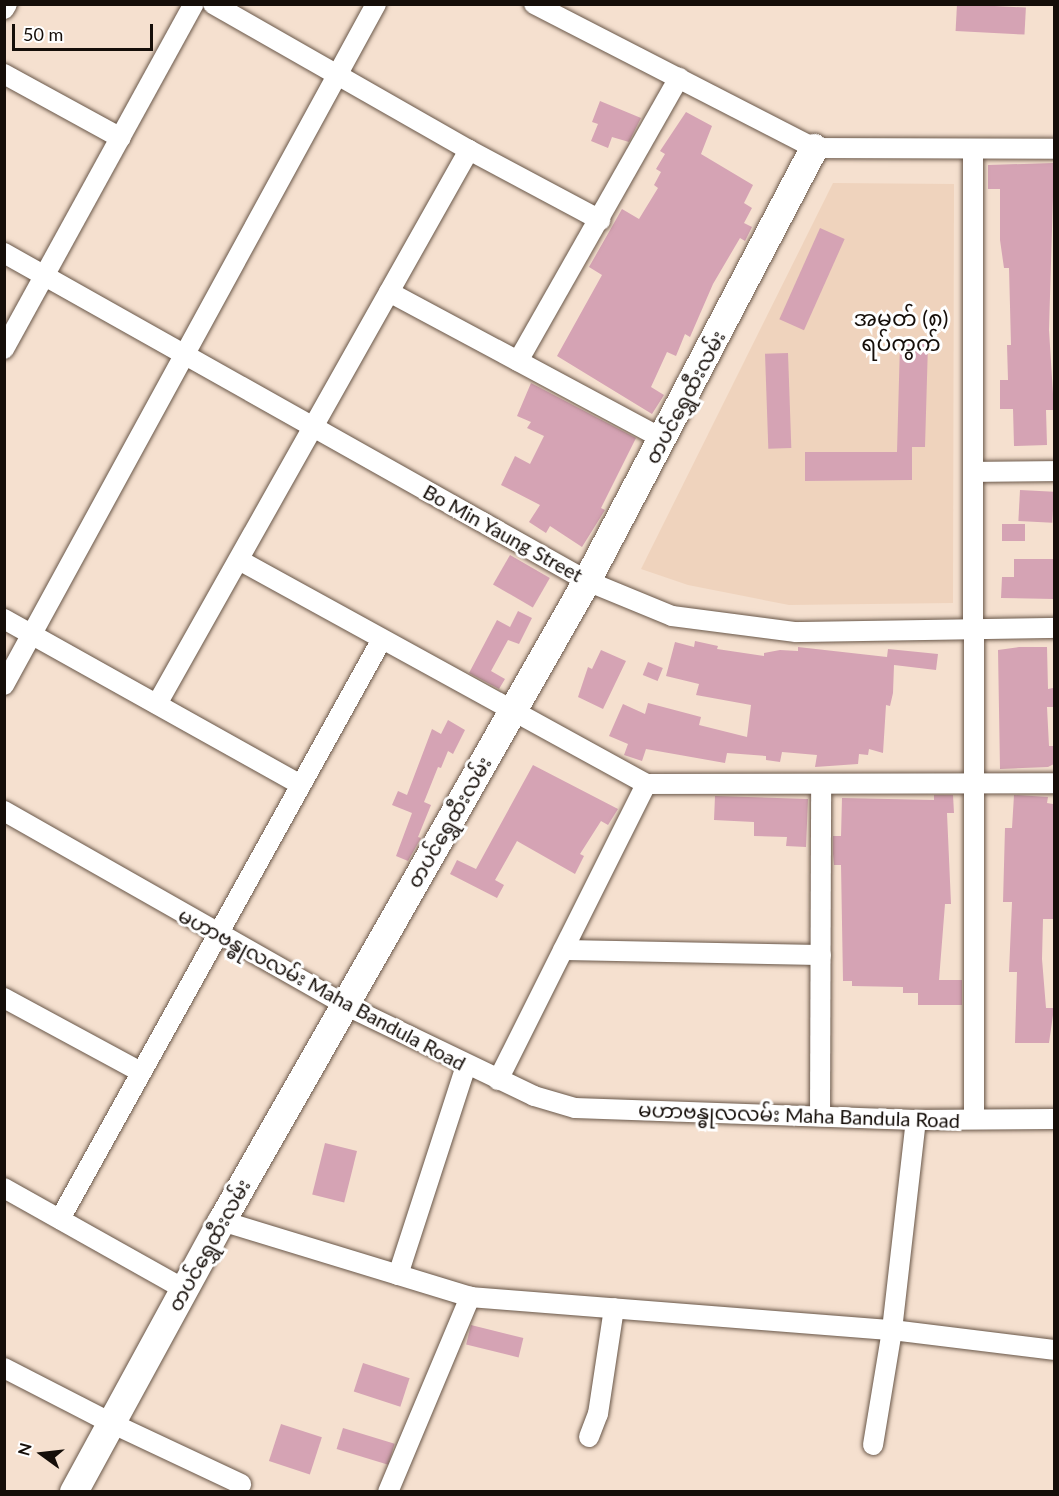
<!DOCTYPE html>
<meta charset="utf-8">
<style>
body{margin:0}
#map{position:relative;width:1059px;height:1496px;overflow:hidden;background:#f5e0cf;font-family:Lato,"Noto Sans Myanmar",sans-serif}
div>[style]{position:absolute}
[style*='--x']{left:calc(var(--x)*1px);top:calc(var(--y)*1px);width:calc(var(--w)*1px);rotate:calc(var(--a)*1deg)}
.built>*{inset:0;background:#efd3bd}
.building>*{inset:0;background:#d5a3b4;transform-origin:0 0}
.roads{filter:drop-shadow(0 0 2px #695749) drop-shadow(0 0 2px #695749)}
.street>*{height:20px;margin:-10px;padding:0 10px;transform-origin:10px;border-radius:10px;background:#fff}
.secondary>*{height:28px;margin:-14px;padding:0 14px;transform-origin:14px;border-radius:14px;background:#fff}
span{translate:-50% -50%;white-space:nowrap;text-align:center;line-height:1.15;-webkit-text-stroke:6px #fff;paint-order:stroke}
.street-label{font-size:20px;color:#150e09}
.quarter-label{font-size:22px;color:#150e09}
.frame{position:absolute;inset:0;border:6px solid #150e09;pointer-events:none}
.north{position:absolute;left:12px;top:1424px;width:60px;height:60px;-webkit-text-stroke:4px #fff;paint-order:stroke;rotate:285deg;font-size:16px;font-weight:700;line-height:24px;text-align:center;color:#150e09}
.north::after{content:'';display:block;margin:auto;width:21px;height:27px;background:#150e09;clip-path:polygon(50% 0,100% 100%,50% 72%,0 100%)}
.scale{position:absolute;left:12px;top:24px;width:141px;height:27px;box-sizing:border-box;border:3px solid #150e09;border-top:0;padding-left:8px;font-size:18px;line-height:21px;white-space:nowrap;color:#150e09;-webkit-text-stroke:4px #fff;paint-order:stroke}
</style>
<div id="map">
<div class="built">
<i style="clip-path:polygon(833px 183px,954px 184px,953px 603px,789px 605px,688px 585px,641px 569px)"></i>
</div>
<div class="building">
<i style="left:957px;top:4px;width:69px;height:27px;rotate:3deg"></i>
<i style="clip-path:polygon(600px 101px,641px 118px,629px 142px,612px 137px,608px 148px,591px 141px,598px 124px,592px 122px)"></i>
<i style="clip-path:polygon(686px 112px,712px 126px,701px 154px,753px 185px,744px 203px,752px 208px,744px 223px,752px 227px,745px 241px,740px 238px,713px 284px,690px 337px,685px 334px,676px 356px,667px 352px,651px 387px,664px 395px,652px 414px,557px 356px,602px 275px,589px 267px,622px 209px,639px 219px,658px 188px,654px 185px,661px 172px,656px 169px,665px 154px,660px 151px)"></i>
<i style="clip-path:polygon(1054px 163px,1049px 330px,1054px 410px,1046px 410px,1047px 445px,1014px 446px,1013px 409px,1000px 409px,1000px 380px,1008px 380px,1007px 345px,1011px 345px,1009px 268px,1004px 268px,1000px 240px,1000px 189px,988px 189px,988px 165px)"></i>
<i style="left:820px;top:228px;width:27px;height:100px;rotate:24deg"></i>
<i style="clip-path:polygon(900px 343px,928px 344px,925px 447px,912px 447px,912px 480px,805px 481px,805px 452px,897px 452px)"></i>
<i style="left:788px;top:353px;width:95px;height:23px;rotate:88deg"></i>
<i style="clip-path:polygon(531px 383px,636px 438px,601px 508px,605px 510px,582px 547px,550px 526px,546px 533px,529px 522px,540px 505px,501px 485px,515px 456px,530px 464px,544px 436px,527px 428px,531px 422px,517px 416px)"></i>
<i style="left:1020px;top:490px;width:34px;height:31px;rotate:3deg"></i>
<i style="left:1025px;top:524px;width:17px;height:23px;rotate:90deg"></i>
<i style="left:510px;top:555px;width:46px;height:34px;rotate:30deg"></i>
<i style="clip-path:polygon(1014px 559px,1054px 559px,1054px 599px,1001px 598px,1002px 577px,1014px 577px)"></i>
<i style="clip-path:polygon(518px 611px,532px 618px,519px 644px,508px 640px,491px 671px,505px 679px,499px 689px,469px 673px,497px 620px,510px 627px)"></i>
<i style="clip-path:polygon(695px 641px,718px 646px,717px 649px,764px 656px,764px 653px,780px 650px,798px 651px,798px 647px,887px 657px,888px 649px,938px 654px,936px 670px,894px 665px,893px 693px,890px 706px,886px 705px,883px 753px,869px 749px,868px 755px,859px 754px,858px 764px,815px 767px,817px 755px,782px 752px,780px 762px,766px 760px,766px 756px,727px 753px,725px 763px,646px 749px,642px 761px,624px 755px,628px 744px,609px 736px,623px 704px,645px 714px,648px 703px,701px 717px,699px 725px,747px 737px,751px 705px,696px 695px,699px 684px,666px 676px,675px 642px,694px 647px)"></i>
<i style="clip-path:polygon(1019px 647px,1047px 647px,1048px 689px,1053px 688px,1054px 707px,1047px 707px,1049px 746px,1054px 746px,1054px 764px,1048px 767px,1000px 769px,998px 650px)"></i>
<i style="clip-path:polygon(601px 650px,626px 661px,603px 709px,578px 697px,588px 667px,592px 669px)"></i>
<i style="left:648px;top:662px;width:16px;height:14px;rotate:22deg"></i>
<i style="clip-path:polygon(448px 720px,465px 730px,453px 754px,448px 751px,441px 768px,438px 767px,424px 802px,431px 805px,418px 837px,421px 838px,408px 861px,396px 856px,412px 813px,392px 805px,398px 791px,407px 795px,432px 729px,441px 734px)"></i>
<i style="clip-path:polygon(533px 765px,618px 809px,608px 825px,601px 821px,580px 854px,584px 856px,575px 874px,517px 841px,495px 880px,504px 885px,497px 898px,450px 874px,457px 860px,476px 869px)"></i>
<i style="clip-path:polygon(934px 795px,953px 795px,954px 813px,947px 813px,951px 904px,945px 904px,939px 980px,962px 980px,962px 1005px,918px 1005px,918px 993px,903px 993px,903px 987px,852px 986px,852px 981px,843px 981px,841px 865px,834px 865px,833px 854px,833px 836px,841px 836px,842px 798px,934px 800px)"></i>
<i style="clip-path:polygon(1014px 795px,1048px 797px,1047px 803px,1053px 804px,1054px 919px,1043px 919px,1042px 959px,1046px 1008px,1054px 1008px,1049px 1043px,1015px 1043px,1017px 972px,1009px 972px,1012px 902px,1003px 902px,1005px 828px,1012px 828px)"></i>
<i style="clip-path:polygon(715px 796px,808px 799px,806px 847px,786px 846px,787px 837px,754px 836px,754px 822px,714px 820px)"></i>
<i style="left:325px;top:1143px;width:33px;height:53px;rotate:14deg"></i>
<i style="left:471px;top:1325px;width:54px;height:20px;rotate:14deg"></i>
<i style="left:363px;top:1363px;width:49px;height:30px;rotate:18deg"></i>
<i style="left:281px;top:1424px;width:43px;height:39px;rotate:18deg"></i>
<i style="left:343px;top:1428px;width:54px;height:22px;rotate:17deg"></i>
</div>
<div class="roads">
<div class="street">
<i style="--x:213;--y:4;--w:295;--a:29.7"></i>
<i style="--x:469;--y:150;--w:149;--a:28.1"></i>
<i style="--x:534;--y:4;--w:315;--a:27.2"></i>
<i style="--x:814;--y:148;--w:240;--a:0.2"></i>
<i style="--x:4;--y:9;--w:6;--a:-59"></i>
<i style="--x:4;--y:74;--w:133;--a:28.7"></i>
<i style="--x:973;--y:151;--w:968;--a:89.94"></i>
<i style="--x:4;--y:253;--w:669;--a:29.36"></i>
<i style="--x:587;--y:581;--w:92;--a:22.4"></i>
<i style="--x:672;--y:616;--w:125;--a:7.4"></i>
<i style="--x:796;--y:632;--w:258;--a:-0.9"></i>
<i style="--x:389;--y:292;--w:311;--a:28.2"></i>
<i style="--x:4;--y:349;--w:394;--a:-61.2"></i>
<i style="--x:518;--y:361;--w:326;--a:-60.4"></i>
<i style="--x:975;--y:472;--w:79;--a:-0.7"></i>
<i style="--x:239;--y:560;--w:465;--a:28.8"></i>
<i style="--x:646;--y:784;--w:408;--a:-0.1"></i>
<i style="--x:4;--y:619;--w:340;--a:29.2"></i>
<i style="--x:4;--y:685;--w:776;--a:-61.35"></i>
<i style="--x:157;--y:704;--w:636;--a:-60.61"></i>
<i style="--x:4;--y:811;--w:392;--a:29.6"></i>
<i style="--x:345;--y:1005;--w:210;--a:25.7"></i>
<i style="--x:534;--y:1096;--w:43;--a:16.3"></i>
<i style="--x:575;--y:1108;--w:341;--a:2"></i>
<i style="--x:916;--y:1120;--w:138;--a:-0.4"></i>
<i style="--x:563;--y:950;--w:258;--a:1.1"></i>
<i style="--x:4;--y:998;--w:156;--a:28.4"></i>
<i style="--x:498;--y:1080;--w:331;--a:-63.4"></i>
<i style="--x:820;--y:1116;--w:329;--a:-89.8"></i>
<i style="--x:4;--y:1188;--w:206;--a:29.3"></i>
<i style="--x:60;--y:1219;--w:663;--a:-60.96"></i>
<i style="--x:222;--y:1221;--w:259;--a:17"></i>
<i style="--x:470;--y:1297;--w:423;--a:4.5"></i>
<i style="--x:892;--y:1330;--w:163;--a:7"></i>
<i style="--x:398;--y:1275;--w:220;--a:-72"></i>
<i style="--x:4;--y:1368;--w:118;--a:27.2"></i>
<i style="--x:109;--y:1422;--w:146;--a:25.2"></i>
<i style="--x:589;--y:1437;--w:25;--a:-69"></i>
<i style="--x:598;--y:1414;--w:107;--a:-81.4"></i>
<i style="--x:873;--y:1445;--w:117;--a:-80.6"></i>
<i style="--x:892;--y:1330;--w:211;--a:-83.5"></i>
<i style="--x:388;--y:1492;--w:212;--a:-67.2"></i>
</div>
<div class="secondary">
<i style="--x:74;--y:1492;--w:309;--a:-61.4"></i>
<i style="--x:222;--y:1221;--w:737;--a:-60.3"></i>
<i style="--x:587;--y:581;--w:489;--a:-62.3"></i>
</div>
</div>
<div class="street-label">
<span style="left:685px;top:397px;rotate:-62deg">တပင်ရွှေထီးလမ်း</span>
<span style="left:503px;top:533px;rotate:29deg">Bo Min Yaung Street</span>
<span style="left:449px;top:822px;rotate:-60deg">တပင်ရွှေထီးလမ်း</span>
<span style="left:322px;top:989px;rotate:28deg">မဟာဗန္ဓုလလမ်း Maha Bandula Road</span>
<span style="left:799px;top:1115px;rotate:2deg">မဟာဗန္ဓုလလမ်း Maha Bandula Road</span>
<span style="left:209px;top:1245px;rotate:-61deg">တပင်ရွှေထီးလမ်း</span>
</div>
<div class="quarter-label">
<span style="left:901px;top:330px">အမှတ် (၈)<br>ရပ်ကွက်</span>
</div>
<div class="frame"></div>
<div class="north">N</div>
<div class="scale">50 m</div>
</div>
